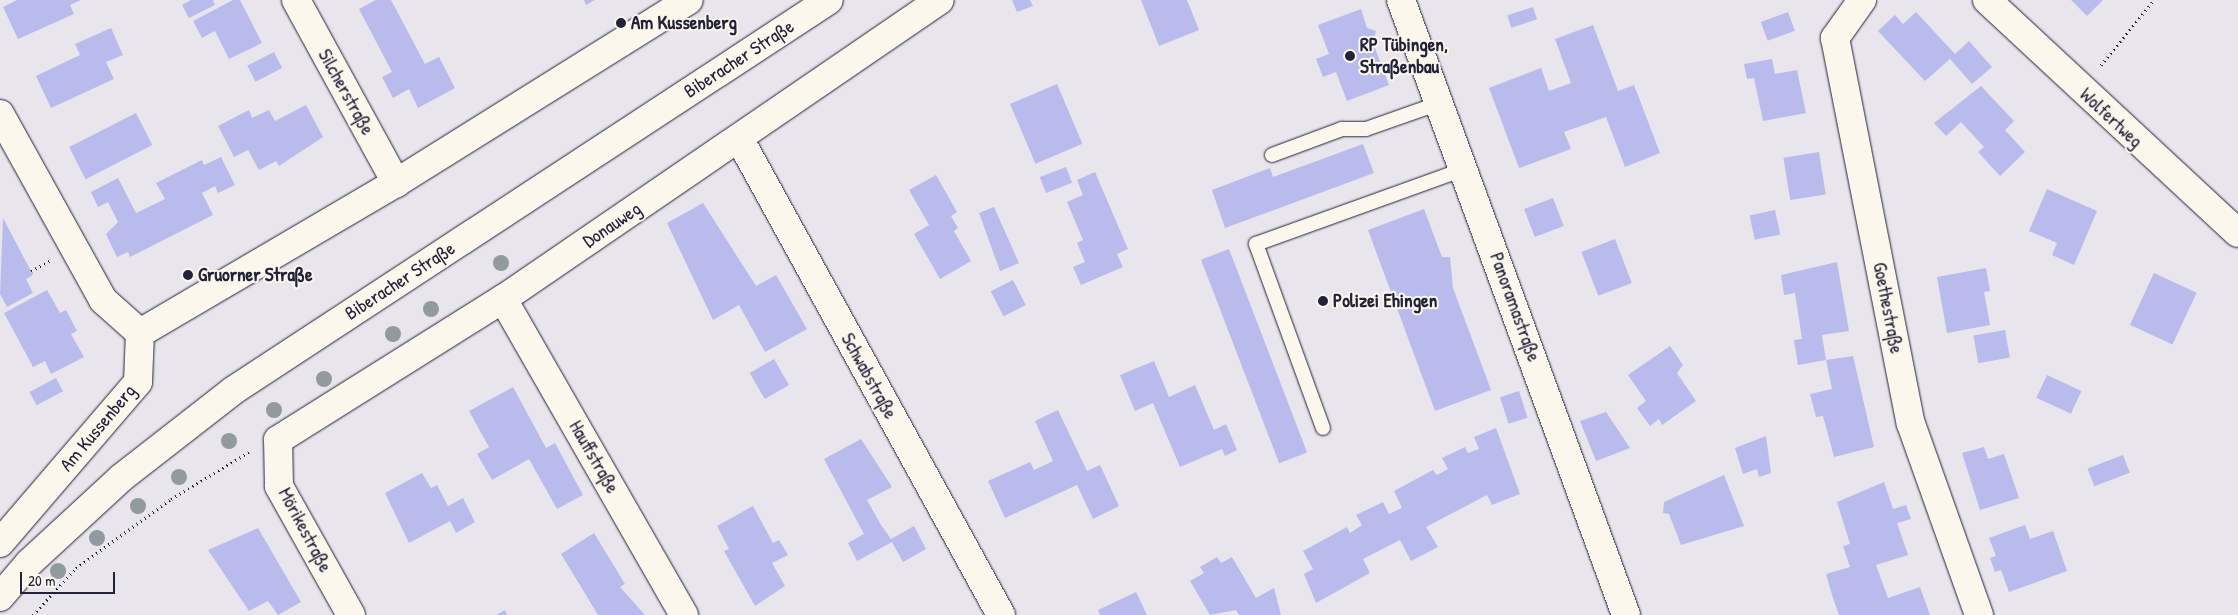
<!DOCTYPE html>
<meta charset="utf-8">
<style>
body{margin:0}
#map{position:relative;width:2238px;height:615px;overflow:hidden;background:#e8e5ec;font-family:"Patrick Hand",sans-serif}
div>[style]{position:absolute}
[style*='--x']{left:calc(var(--x)*1px);top:calc(var(--y)*1px);width:calc(var(--w)*1px);rotate:calc(var(--a)*1deg)}
.building>*{inset:0;background:#babbed;transform-origin:0 0}
.path>*{height:3px;margin-top:-1.5px;transform-origin:0;background:repeating-linear-gradient(90deg,#22223b 0 1px,transparent 0 5px)}
.roads{filter:drop-shadow(0 0 1px #22223b) drop-shadow(0 0 1px #22223b)}
.lane>*{height:14px;margin:-7px;padding:0 7px;transform-origin:7px;border-radius:7px;background:#fbf7ec}
.street>*{height:28px;margin:-14px;padding:0 14px;transform-origin:14px;border-radius:14px;background:#fbf7ec}
.secondary>*{height:28px;margin:-14px;padding:0 14px;transform-origin:14px;border-radius:14px;background:#fbf7ec}
.trees>*{width:16px;height:16px;margin:-8px;border-radius:50%;background:#919a9e}
.dots>*{width:14px;height:14px;translate:-50% -50%;box-sizing:border-box;border:2px solid #fbf7ec;border-radius:50%}
span{translate:-50% -50%;white-space:nowrap;text-align:center;line-height:1.15;-webkit-text-stroke:4px #fbf7ec;paint-order:stroke}
.poi-label{font-size:19px;color:#22223b;font-weight:700}
.left{translate:0 -50%;text-align:left}
.street-label{font-size:19px;color:#22223b}
.scale{position:absolute;left:20px;top:572px;width:95px;height:22px;box-sizing:border-box;border:2px solid #22223b;border-top:0;padding-left:6px;font-size:15px;line-height:18px;white-space:nowrap;color:#22223b;-webkit-text-stroke:4px #fbf7ec;paint-order:stroke}
</style>
<div id="map">
<div class="building">
<i style="clip-path:polygon(17px 0,81px 0,70px 5px,74px 14px,18px 39px,3px 7px)"></i>
<i style="clip-path:polygon(191px 0,213px 0,215px 5px,189px 18px,182px 5px)"></i>
<i style="clip-path:polygon(233px 0,240px 0,262px 43px,229px 59px,215px 31px,202px 38px,193px 21px)"></i>
<i style="clip-path:polygon(376px 0,391px 0,425px 64px,439px 57px,455px 88px,418px 108px,409px 89px,393px 98px,382px 77px,392px 72px,359px 9px)"></i>
<i style="clip-path:polygon(584px 0,595px 0,586px 5px)"></i>
<i style="clip-path:polygon(1012px 0,1030px 0,1033px 6px,1017px 12px)"></i>
<i style="clip-path:polygon(1141px 0,1187px 0,1199px 30px,1159px 46px)"></i>
<i style="clip-path:polygon(2071px 0,2103px 0,2087px 16px)"></i>
<i style="left:1533px;top:7px;width:13px;height:27px;rotate:72deg"></i>
<i style="clip-path:polygon(1361px 9px,1367px 28px,1376px 31px,1373px 43px,1389px 85px,1347px 101px,1336px 72px,1323px 77px,1316px 59px,1329px 54px,1318px 25px)"></i>
<i style="left:1788px;top:12px;width:20px;height:29px;rotate:70deg"></i>
<i style="clip-path:polygon(1916px 12px,1955px 54px,1969px 41px,1992px 67px,1972px 84px,1950px 59px,1925px 81px,1878px 31px,1895px 15px,1903px 24px)"></i>
<i style="clip-path:polygon(1593px 25px,1618px 91px,1634px 85px,1660px 153px,1625px 167px,1606px 117px,1564px 132px,1571px 149px,1519px 168px,1489px 88px,1541px 68px,1549px 91px,1571px 83px,1555px 39px)"></i>
<i style="clip-path:polygon(111px 28px,123px 55px,106px 62px,114px 79px,51px 108px,36px 76px,80px 55px,75px 44px)"></i>
<i style="left:274px;top:52px;width:18px;height:30px;rotate:63deg"></i>
<i style="clip-path:polygon(1772px 59px,1775px 74px,1797px 70px,1806px 113px,1763px 121px,1754px 78px,1747px 79px,1744px 64px)"></i>
<i style="left:1057px;top:84px;width:65px;height:51px;rotate:67deg"></i>
<i style="clip-path:polygon(1981px 86px,2014px 121px,2005px 130px,2025px 152px,2000px 176px,1978px 152px,1984px 147px,1961px 122px,1946px 136px,1934px 123px)"></i>
<i style="clip-path:polygon(306px 105px,323px 137px,279px 166px,276px 161px,259px 170px,248px 150px,234px 157px,218px 126px,249px 110px,252px 118px,269px 110px,275px 121px)"></i>
<i style="left:136px;top:113px;width:36px;height:75px;rotate:63deg"></i>
<i style="clip-path:polygon(1363px 144px,1374px 173px,1225px 228px,1212px 190px,1270px 168px,1273px 177px)"></i>
<i style="left:1819px;top:152px;width:43px;height:36px;rotate:81deg"></i>
<i style="clip-path:polygon(221px 157px,235px 185px,218px 193px,215px 186px,202px 193px,213px 215px,130px 257px,128px 252px,117px 257px,106px 234px,118px 222px,108px 202px,98px 207px,91px 192px,118px 178px,136px 213px,165px 199px,156px 183px,202px 160px,204px 165px)"></i>
<i style="left:1066px;top:167px;width:17px;height:28px;rotate:69deg"></i>
<i style="clip-path:polygon(1095px 172px,1128px 249px,1117px 254px,1123px 267px,1081px 285px,1073px 267px,1085px 262px,1077px 243px,1083px 240px,1067px 202px,1083px 195px,1077px 180px)"></i>
<i style="clip-path:polygon(936px 175px,957px 212px,951px 216px,958px 228px,954px 231px,971px 261px,940px 279px,914px 234px,929px 225px,909px 190px)"></i>
<i style="clip-path:polygon(2047px 189px,2097px 211px,2074px 265px,2052px 255px,2057px 243px,2029px 231px)"></i>
<i style="left:1553px;top:198px;width:30px;height:31px;rotate:69deg"></i>
<i style="clip-path:polygon(703px 203px,756px 286px,776px 275px,807px 329px,765px 352px,739px 305px,713px 320px,667px 223px)"></i>
<i style="clip-path:polygon(994px 207px,1019px 263px,1000px 271px,979px 213px)"></i>
<i style="clip-path:polygon(1424px 209px,1442px 257px,1450px 257px,1453px 288px,1491px 390px,1435px 411px,1368px 230px)"></i>
<i style="left:1775px;top:210px;width:25px;height:26px;rotate:78deg"></i>
<i style="clip-path:polygon(3px 218px,33px 275px,26px 279px,33px 293px,7px 307px,0 294px)"></i>
<i style="left:1615px;top:239px;width:47px;height:36px;rotate:69deg"></i>
<i style="left:1229px;top:249px;width:218px;height:30px;rotate:69deg"></i>
<i style="clip-path:polygon(1837px 262px,1849px 331px,1822px 335px,1826px 360px,1798px 365px,1794px 340px,1802px 339px,1795px 293px,1784px 295px,1781px 275px)"></i>
<i style="clip-path:polygon(1986px 268px,1990px 291px,1984px 292px,1990px 325px,1947px 333px,1937px 277px)"></i>
<i style="left:2154px;top:273px;width:47px;height:57px;rotate:25deg"></i>
<i style="left:1013px;top:280px;width:28px;height:25px;rotate:63deg"></i>
<i style="clip-path:polygon(47px 290px,60px 313px,66px 310px,77px 331px,71px 334px,84px 357px,51px 374px,45px 361px,33px 367px,4px 313px)"></i>
<i style="left:2005px;top:330px;width:28px;height:32px;rotate:80deg"></i>
<i style="clip-path:polygon(1670px 346px,1683px 365px,1677px 373px,1696px 401px,1662px 425px,1659px 419px,1650px 426px,1637px 408px,1646px 401px,1628px 375px)"></i>
<i style="clip-path:polygon(1853px 356px,1874px 447px,1834px 457px,1823px 416px,1816px 417px,1810px 394px,1832px 389px,1826px 360px)"></i>
<i style="left:774px;top:359px;width:30px;height:28px;rotate:60deg"></i>
<i style="clip-path:polygon(1154px 361px,1169px 397px,1195px 385px,1214px 430px,1226px 424px,1237px 450px,1225px 456px,1222px 449px,1180px 467px,1153px 403px,1135px 411px,1120px 375px)"></i>
<i style="left:2047px;top:375px;width:38px;height:25px;rotate:25deg"></i>
<i style="left:56px;top:378px;width:15px;height:30px;rotate:62deg"></i>
<i style="clip-path:polygon(513px 387px,546px 448px,555px 443px,583px 495px,557px 509px,529px 459px,492px 480px,477px 454px,489px 447px,469px 411px)"></i>
<i style="left:1519px;top:391px;width:28px;height:20px;rotate:72deg"></i>
<i style="clip-path:polygon(1058px 410px,1087px 471px,1100px 465px,1119px 506px,1093px 519px,1077px 485px,1005px 518px,988px 481px,1030px 462px,1034px 470px,1053px 461px,1035px 421px)"></i>
<i style="clip-path:polygon(1606px 412px,1630px 448px,1596px 461px,1580px 421px)"></i>
<i style="clip-path:polygon(1496px 428px,1520px 494px,1492px 505px,1487px 495px,1426px 527px,1438px 547px,1411px 561px,1400px 540px,1363px 559px,1370px 573px,1316px 603px,1304px 574px,1313px 569px,1303px 551px,1347px 527px,1350px 533px,1362px 525px,1356px 515px,1383px 502px,1389px 514px,1402px 508px,1394px 491px,1433px 470px,1437px 475px,1448px 469px,1442px 458px,1465px 447px,1468px 453px,1479px 449px,1474px 437px)"></i>
<i style="clip-path:polygon(1766px 436px,1771px 473px,1759px 477px,1757px 469px,1743px 474px,1735px 448px)"></i>
<i style="clip-path:polygon(861px 439px,892px 487px,867px 500px,881px 525px,891px 539px,914px 526px,926px 549px,903px 562px,892px 542px,857px 561px,848px 543px,864px 534px,824px 459px)"></i>
<i style="clip-path:polygon(1984px 447px,1988px 459px,2004px 454px,2019px 498px,1980px 510px,1962px 453px)"></i>
<i style="left:2123px;top:455px;width:19px;height:38px;rotate:69deg"></i>
<i style="clip-path:polygon(422px 473px,431px 488px,437px 485px,448px 506px,463px 498px,475px 522px,456px 533px,450px 521px,409px 543px,385px 493px)"></i>
<i style="clip-path:polygon(1724px 475px,1744px 526px,1681px 545px,1669px 514px,1663px 513px,1664px 502px)"></i>
<i style="clip-path:polygon(1884px 482px,1893px 509px,1906px 505px,1911px 519px,1897px 523px,1908px 555px,1876px 565px,1888px 598px,1920px 587px,1930px 615px,1839px 615px,1833px 598px,1826px 574px,1850px 567px,1843px 546px,1850px 544px,1837px 502px)"></i>
<i style="clip-path:polygon(753px 506px,773px 543px,779px 540px,788px 555px,772px 563px,785px 586px,755px 606px,724px 551px,729px 549px,717px 526px)"></i>
<i style="clip-path:polygon(2025px 525px,2030px 539px,2053px 531px,2067px 571px,2009px 592px,2001px 570px,1995px 572px,1990px 558px,1996px 556px,1989px 538px)"></i>
<i style="clip-path:polygon(258px 528px,301px 602px,278px 615px,268px 601px,249px 611px,208px 550px)"></i>
<i style="clip-path:polygon(594px 533px,625px 584px,620px 587px,645px 615px,598px 615px,561px 554px)"></i>
<i style="clip-path:polygon(1217px 557px,1221px 563px,1232px 557px,1256px 598px,1274px 588px,1281px 615px,1239px 615px,1236px 610px,1210px 615px,1190px 581px,1204px 573px,1200px 567px)"></i>
<i style="clip-path:polygon(1136px 592px,1147px 615px,1100px 615px,1098px 610px)"></i>
<i style="clip-path:polygon(505px 610px,507px 615px,496px 615px)"></i>
</div>
<div class="path">
<i style="--x:2101;--y:65;--w:84;--a:-50.8"></i>
<i style="--x:31;--y:271;--w:21;--a:-29"></i>
<i style="--x:33;--y:615;--w:64;--a:-47.5"></i>
<i style="--x:76;--y:568;--w:117;--a:-36"></i>
<i style="--x:171;--y:499;--w:91;--a:-31.1"></i>
</div>
<div class="roads">
<div class="lane">
<i style="--x:1272;--y:155;--w:75;--a:-20.4"></i>
<i style="--x:1342;--y:129;--w:24;--a:0"></i>
<i style="--x:1366;--y:129;--w:78;--a:-19.4"></i>
<i style="--x:1323;--y:428;--w:196;--a:-110"></i>
<i style="--x:1256;--y:244;--w:221;--a:-19.8"></i>
</div>
<div class="street">
<i style="--x:296;--y:0;--w:209;--a:61.3"></i>
<i style="--x:1862;--y:0;--w:47;--a:125.4"></i>
<i style="--x:1835;--y:38;--w:393;--a:78.9"></i>
<i style="--x:1911;--y:424;--w:203;--a:70.4"></i>
<i style="--x:1987;--y:0;--w:342;--a:42.9"></i>
<i style="--x:0;--y:114;--w:213;--a:61"></i>
<i style="--x:103;--y:300;--w:50;--a:41.7"></i>
<i style="--x:739;--y:138;--w:544;--a:61.22"></i>
<i style="--x:503;--y:299;--w:364;--a:60.2"></i>
<i style="--x:140;--y:333;--w:297;--a:-30.4"></i>
<i style="--x:396;--y:183;--w:345;--a:-32"></i>
<i style="--x:0;--y:543;--w:212;--a:-49.4"></i>
<i style="--x:138;--y:382;--w:49;--a:-87.7"></i>
<i style="--x:351;--y:615;--w:148;--a:-119.2"></i>
<i style="--x:279;--y:486;--w:46;--a:-91.2"></i>
<i style="--x:278;--y:440;--w:266;--a:-32.1"></i>
<i style="--x:503;--y:299;--w:529;--a:-34.38"></i>
</div>
<div class="secondary">
<i style="--x:1401;--y:0;--w:655;--a:69.9"></i>
<i style="--x:0;--y:597;--w:45;--a:-49.5"></i>
<i style="--x:29;--y:563;--w:125;--a:-42.7"></i>
<i style="--x:121;--y:478;--w:143;--a:-37.9"></i>
<i style="--x:234;--y:390;--w:711;--a:-33.24"></i>
</div>
</div>
<div class="trees">
<i style="left:501px;top:263px"></i>
<i style="left:431px;top:309px"></i>
<i style="left:393px;top:334px"></i>
<i style="left:324px;top:379px"></i>
<i style="left:274px;top:410px"></i>
<i style="left:229px;top:441px"></i>
<i style="left:179px;top:477px"></i>
<i style="left:138px;top:506px"></i>
<i style="left:97px;top:538px"></i>
<i style="left:58px;top:571px"></i>
</div>
<div class="dots">
<i style="left:621px;top:23px;background:#22223b"></i>
<i style="left:1350px;top:56px;background:#22223b"></i>
<i style="left:188px;top:275px;background:#22223b"></i>
<i style="left:1323px;top:301px;background:#22223b"></i>
</div>
<div class="poi-label">
<span class="left" style="left:631px;top:23px">Am Kussenberg</span>
<span class="left" style="left:1360px;top:56px">RP Tübingen,<br>Straßenbau</span>
<span class="left" style="left:198px;top:275px">Gruorner Straße</span>
<span class="left" style="left:1333px;top:301px">Polizei Ehingen</span>
</div>
<div class="street-label">
<span style="left:739px;top:59px;rotate:-33deg">Biberacher Straße</span>
<span style="left:346px;top:92px;rotate:61deg">Silcherstraße</span>
<span style="left:2111px;top:118px;rotate:43deg">Wolfertweg</span>
<span style="left:612px;top:225px;rotate:-34deg">Donauweg</span>
<span style="left:400px;top:281px;rotate:-33deg">Biberacher Straße</span>
<span style="left:1515px;top:307px;rotate:70deg">Panoramastraße</span>
<span style="left:1888px;top:308px;rotate:79deg">Goethestraße</span>
<span style="left:869px;top:376px;rotate:61deg">Schwabstraße</span>
<span style="left:98px;top:428px;rotate:-50deg">Am Kussenberg</span>
<span style="left:594px;top:457px;rotate:60deg">Hauffstraße</span>
<span style="left:305px;top:530px;rotate:62deg">Mörikestraße</span>
</div>
<div class="scale">20 m</div>
</div>
